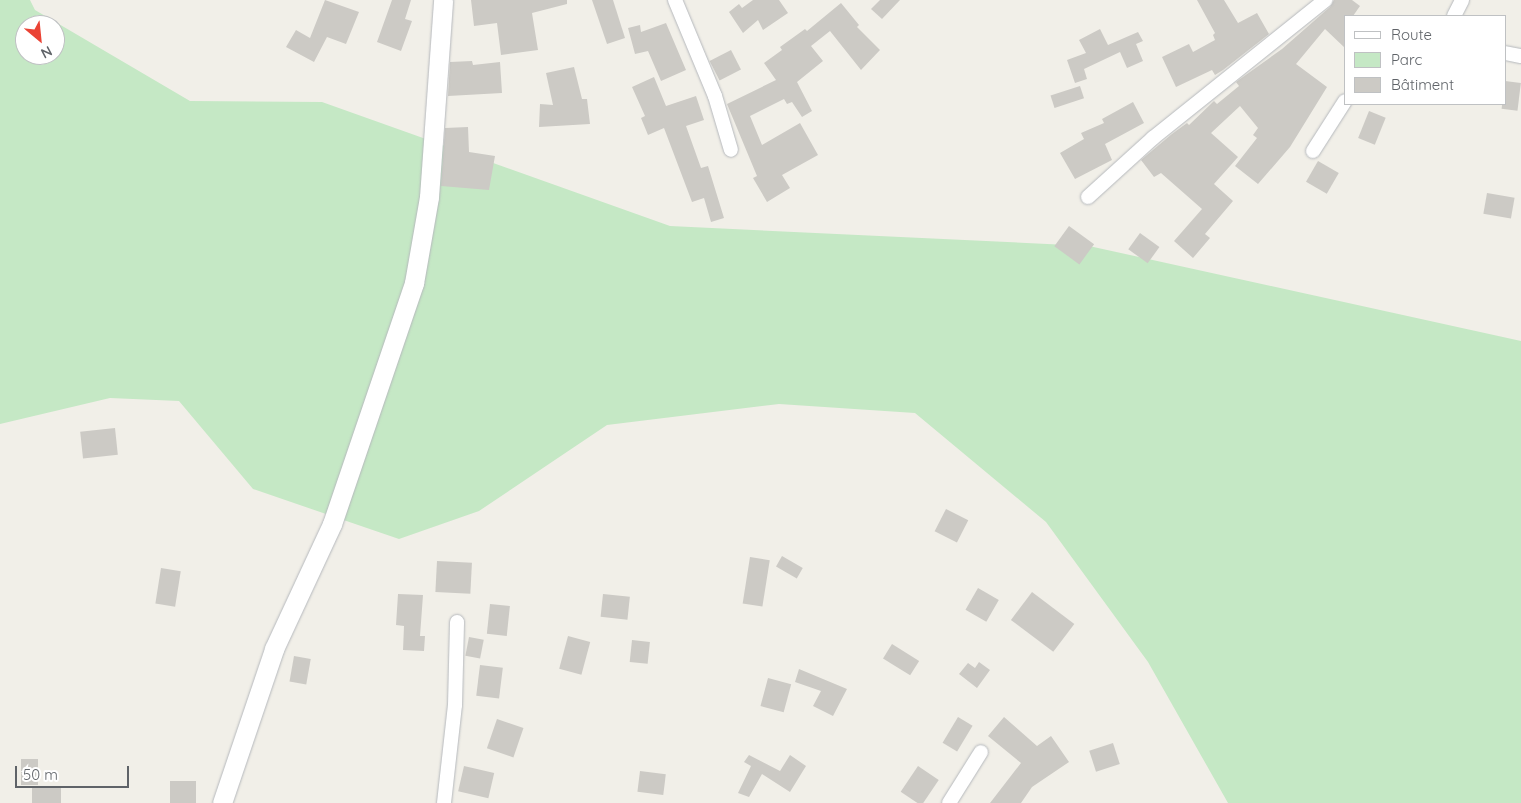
<!DOCTYPE html>
<meta charset="utf-8">
<style>
body{margin:0}
#map{position:relative;width:1521px;height:803px;overflow:hidden;background:#f1efe8;font-family:Quicksand,sans-serif}
div>[style]{position:absolute}
[style*='--x']{left:calc(var(--x)*1px);top:calc(var(--y)*1px);width:calc(var(--w)*1px);rotate:calc(var(--a)*1deg)}
.green>*{inset:0;background:#c5e8c5}
.building>*{inset:0;background:#cccac5;transform-origin:0 0}
.roads{filter:drop-shadow(0 0 1px #b5b8bc) drop-shadow(0 0 1px #b5b8bc)}
.street>*{height:14px;margin:-7px;padding:0 7px;transform-origin:7px;border-radius:7px;background:#fff}
.secondary>*{height:19px;margin:-9.5px;padding:0 9.5px;transform-origin:9.5px;border-radius:9.5px;background:#fff}
span{translate:-50% -50%;white-space:nowrap;text-align:center;line-height:1.15;-webkit-text-stroke:4px #fff;paint-order:stroke}
.legend{position:absolute;left:1344px;top:15px;width:162px;height:90px;box-sizing:border-box;background:#fff;border:1px solid #bfc1c3;margin:0;padding:6px 9px;list-style:none;font-size:15px;color:#5f6368}
.legend li{display:flex;align-items:center;gap:10px;height:25px}
.legend b{width:25px;border:1px solid #bfc1c3}
.north{position:absolute;left:15px;top:15px;width:50px;height:50px;box-sizing:border-box;background:#fff;border:1px solid #bfc1c3;border-radius:50%;rotate:152deg;font-size:14px;font-weight:700;line-height:20px;text-align:center;color:#5f6368}
.north::after{content:'';display:block;margin:auto;width:18px;height:22px;background:#ea4335;clip-path:polygon(50% 0,100% 100%,50% 72%,0 100%)}
.scale{position:absolute;left:15px;top:766px;width:114px;height:22px;box-sizing:border-box;border:2px solid #5f6368;border-top:0;padding-left:6px;font-size:15px;line-height:18px;white-space:nowrap;color:#5f6368;-webkit-text-stroke:4px #fff;paint-order:stroke}
</style>
<div id="map">
<div class="green">
<i style="clip-path:polygon(evenodd,0 0,30px 0,35px 10px,190px 101px,322px 102px,670px 226px,1089px 246px,1521px 341px,1521px 803px,1228px 803px,1148px 662px,1046px 522px,915px 413px,779px 404px,607px 425px,479px 511px,399px 539px,253px 489px,179px 401px,110px 398px,0 424px,0 0,25px 25px,55px 25px,55px 55px,25px 55px,25px 25px)"></i>
</div>
<div class="building">
<i style="clip-path:polygon(325px 0,359px 12px,346px 44px,327px 37px,314px 62px,286px 47px,296px 30px,310px 38px)"></i>
<i style="clip-path:polygon(392px 0,411px 0,405px 19px,412px 21px,401px 51px,377px 42px)"></i>
<i style="clip-path:polygon(471px 0,567px 0,567px 4px,532px 13px,538px 50px,501px 55px,497px 23px,474px 26px)"></i>
<i style="clip-path:polygon(592px 0,613px 0,625px 38px,607px 44px)"></i>
<i style="clip-path:polygon(753px 0,779px 0,788px 13px,763px 30px,758px 20px,743px 33px,729px 12px,739px 4px,742px 8px)"></i>
<i style="clip-path:polygon(880px 0,900px 0,882px 19px,871px 9px)"></i>
<i style="clip-path:polygon(1197px 0,1224px 0,1238px 23px,1257px 13px,1269px 34px,1223px 70px,1215px 75px,1212px 70px,1176px 87px,1162px 57px,1189px 44px,1193px 52px,1215px 40px,1213px 35px,1215px 33px)"></i>
<i style="clip-path:polygon(1334px 0,1352px 0,1360px 6px,1353px 16px,1345px 16px,1345px 48px,1325px 29px,1296px 64px,1327px 87px,1290px 147px,1258px 184px,1235px 166px,1257px 138px,1253px 135px,1258px 128px,1240px 106px,1211px 133px,1238px 157px,1214px 184px,1233px 201px,1205px 234px,1210px 238px,1193px 258px,1174px 241px,1202px 209px,1161px 173px,1154px 177px,1141px 160px,1172px 134px,1187px 123px,1189px 125px,1214px 101px,1217px 104px,1239px 86px,1236px 82px,1282px 49px,1330px 7px)"></i>
<i style="clip-path:polygon(841px 3px,859px 25px,857px 27px,880px 50px,861px 70px,830px 31px,811px 46px,823px 61px,797px 82px,812px 111px,802px 117px,792px 102px,787px 104px,784px 99px,750px 116px,762px 145px,800px 123px,818px 155px,782px 175px,790px 188px,767px 202px,753px 178px,757px 176px,727px 104px,776px 80px,764px 63px,782px 50px,780px 47px,805px 29px,807px 31px)"></i>
<i style="clip-path:polygon(666px 23px,686px 70px,661px 81px,648px 51px,635px 54px,628px 28px,640px 25px,641px 32px)"></i>
<i style="clip-path:polygon(1100px 29px,1108px 45px,1138px 32px,1143px 41px,1136px 44px,1143px 61px,1127px 68px,1120px 52px,1084px 69px,1087px 79px,1075px 83px,1067px 60px,1086px 53px,1079px 40px)"></i>
<i style="left:731px;top:50px;width:22px;height:24px;rotate:63deg"></i>
<i style="clip-path:polygon(472px 61px,473px 65px,500px 62px,502px 93px,448px 96px,450px 62px)"></i>
<i style="clip-path:polygon(574px 67px,582px 99px,587px 99px,590px 124px,539px 127px,540px 104px,553px 105px,546px 73px)"></i>
<i style="clip-path:polygon(654px 77px,666px 106px,696px 96px,704px 120px,686px 126px,701px 168px,708px 166px,724px 218px,711px 222px,704px 198px,692px 202px,664px 128px,648px 135px,641px 118px,645px 116px,632px 87px)"></i>
<i style="left:1505px;top:81px;width:16px;height:28px;rotate:7deg"></i>
<i style="left:1080px;top:86px;width:13px;height:31px;rotate:72deg"></i>
<i style="clip-path:polygon(1133px 102px,1144px 123px,1105px 144px,1112px 160px,1075px 179px,1060px 153px,1084px 139px,1081px 133px,1104px 123px,1102px 119px)"></i>
<i style="left:1369px;top:111px;width:18px;height:29px;rotate:22deg"></i>
<i style="clip-path:polygon(468px 127px,469px 152px,495px 156px,489px 190px,441px 186px,445px 128px)"></i>
<i style="left:1318px;top:161px;width:24px;height:24px;rotate:30deg"></i>
<i style="left:1487px;top:193px;width:28px;height:21px;rotate:10deg"></i>
<i style="left:1069px;top:226px;width:31px;height:25px;rotate:36deg"></i>
<i style="left:1140px;top:233px;width:24px;height:20px;rotate:36deg"></i>
<i style="left:115px;top:428px;width:27px;height:35px;rotate:84deg"></i>
<i style="left:946px;top:509px;width:25px;height:25px;rotate:27deg"></i>
<i style="left:782px;top:556px;width:24px;height:12px;rotate:30deg"></i>
<i style="left:750px;top:557px;width:20px;height:47px;rotate:9deg"></i>
<i style="left:437px;top:561px;width:35px;height:31px;rotate:3deg"></i>
<i style="left:161px;top:568px;width:20px;height:36px;rotate:9deg"></i>
<i style="left:978px;top:588px;width:24px;height:25px;rotate:30deg"></i>
<i style="left:1032px;top:592px;width:53px;height:35px;rotate:37deg"></i>
<i style="clip-path:polygon(398px 594px,423px 595px,420px 636px,425px 636px,424px 651px,403px 650px,404px 626px,396px 625px)"></i>
<i style="left:603px;top:594px;width:27px;height:23px;rotate:6deg"></i>
<i style="left:490px;top:604px;width:20px;height:30px;rotate:6deg"></i>
<i style="left:568px;top:636px;width:23px;height:34px;rotate:15deg"></i>
<i style="left:469px;top:637px;width:15px;height:19px;rotate:11deg"></i>
<i style="left:632px;top:640px;width:18px;height:22px;rotate:6deg"></i>
<i style="left:892px;top:644px;width:32px;height:17px;rotate:32deg"></i>
<i style="left:294px;top:656px;width:17px;height:26px;rotate:10deg"></i>
<i style="clip-path:polygon(979px 662px,990px 670px,977px 688px,959px 674px,968px 663px,975px 668px)"></i>
<i style="left:480px;top:665px;width:23px;height:31px;rotate:7deg"></i>
<i style="clip-path:polygon(799px 669px,847px 689px,833px 716px,813px 706px,821px 691px,795px 682px)"></i>
<i style="left:768px;top:678px;width:24px;height:29px;rotate:15deg"></i>
<i style="left:958px;top:717px;width:17px;height:30px;rotate:31deg"></i>
<i style="clip-path:polygon(1004px 717px,1037px 746px,1051px 736px,1069px 762px,1032px 787px,1021px 803px,990px 803px,1021px 763px,988px 736px)"></i>
<i style="left:497px;top:719px;width:28px;height:31px;rotate:19deg"></i>
<i style="left:1113px;top:743px;width:22px;height:25px;rotate:72deg"></i>
<i style="clip-path:polygon(749px 755px,780px 771px,790px 755px,806px 766px,790px 792px,762px 774px,749px 797px,738px 793px,751px 766px,744px 762px)"></i>
<i style="left:38px;top:759px;width:26px;height:17px;rotate:90deg"></i>
<i style="left:464px;top:766px;width:31px;height:26px;rotate:13deg"></i>
<i style="left:918px;top:766px;width:25px;height:31px;rotate:34deg"></i>
<i style="left:640px;top:771px;width:26px;height:21px;rotate:7deg"></i>
<i style="left:170px;top:781px;width:26px;height:22px"></i>
<i style="left:32px;top:788px;width:29px;height:15px"></i>
</div>
<div class="roads">
<div class="street">
<i style="--x:675;--y:0;--w:104;--a:67.4"></i>
<i style="--x:715;--y:96;--w:56;--a:73.5"></i>
<i style="--x:1454;--y:16;--w:18;--a:-63"></i>
<i style="--x:1505;--y:53;--w:16;--a:11"></i>
<i style="--x:1313;--y:151;--w:59;--a:-57.4"></i>
<i style="--x:1088;--y:197;--w:88;--a:-42.2"></i>
<i style="--x:1153;--y:138;--w:221;--a:-38.7"></i>
<i style="--x:444;--y:803;--w:99;--a:-83.6"></i>
<i style="--x:455;--y:705;--w:83;--a:-88.6"></i>
<i style="--x:949;--y:803;--w:60;--a:-57.9"></i>
</div>
<div class="secondary">
<i style="--x:222;--y:803;--w:163;--a:-71.3"></i>
<i style="--x:274;--y:649;--w:138;--a:-65.1"></i>
<i style="--x:332;--y:524;--w:255;--a:-71.2"></i>
<i style="--x:414;--y:283;--w:87;--a:-80.1"></i>
<i style="--x:429;--y:197;--w:197;--a:-85.9"></i>
</div>
</div>
<ul class="legend">
<li><b style="height:6px;background:#fff"></b>Route</li>
<li><b style="height:14px;background:#c5e8c5"></b>Parc</li>
<li><b style="height:14px;background:#cccac5"></b>Bâtiment</li>
</ul>
<div class="north">N</div>
<div class="scale">50 m</div>
</div>
